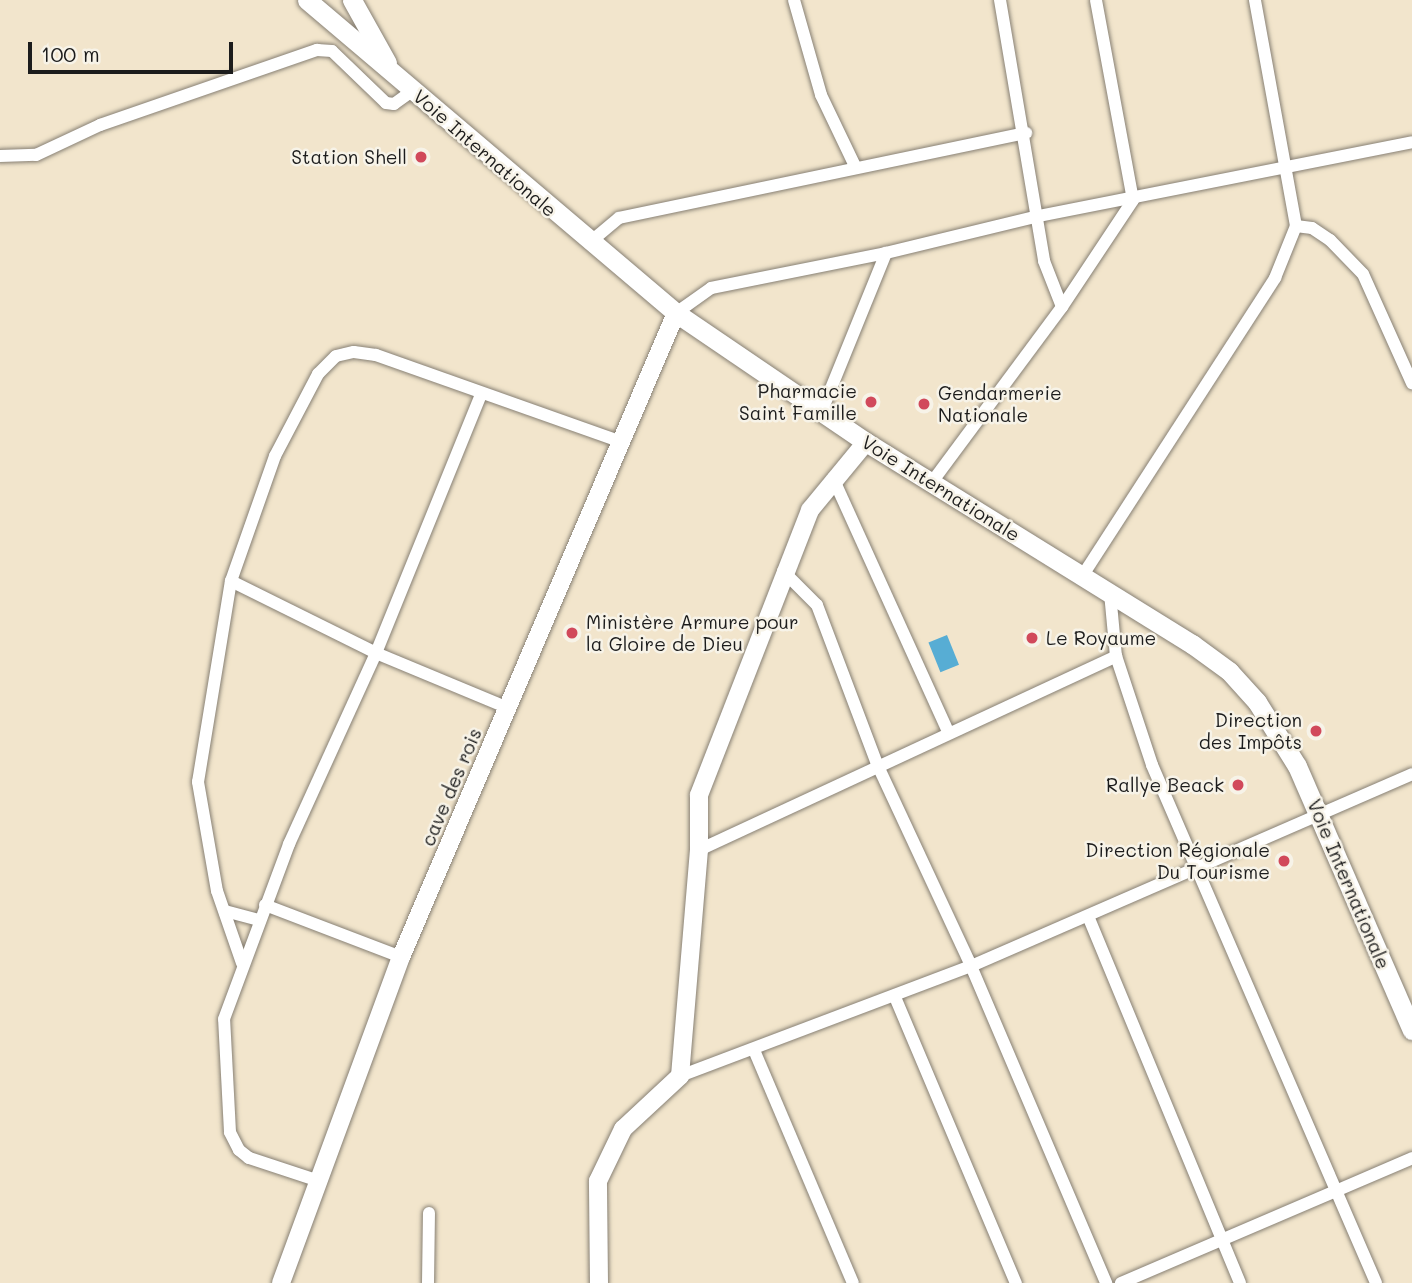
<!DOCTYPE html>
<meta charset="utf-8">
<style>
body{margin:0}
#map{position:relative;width:1412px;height:1283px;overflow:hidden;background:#f2e5cc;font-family:Mali,sans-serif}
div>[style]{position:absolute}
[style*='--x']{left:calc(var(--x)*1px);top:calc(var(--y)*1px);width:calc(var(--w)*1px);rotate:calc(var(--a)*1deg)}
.water>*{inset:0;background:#57add4;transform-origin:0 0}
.roads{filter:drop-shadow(0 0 2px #878074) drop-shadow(0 0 2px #878074)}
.street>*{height:12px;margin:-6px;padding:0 6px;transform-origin:6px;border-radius:6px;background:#fff}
.secondary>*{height:18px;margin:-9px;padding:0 9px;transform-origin:9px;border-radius:9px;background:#fff}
.primary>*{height:19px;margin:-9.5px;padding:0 9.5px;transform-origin:9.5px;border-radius:9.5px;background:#fff}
.dots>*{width:19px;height:19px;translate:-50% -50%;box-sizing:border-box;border:4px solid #f7f3e8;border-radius:50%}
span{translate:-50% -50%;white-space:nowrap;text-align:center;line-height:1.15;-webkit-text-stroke:5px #f7f3e8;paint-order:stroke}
.street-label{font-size:19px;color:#1c1c1c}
.poi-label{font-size:19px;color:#1c1c1c}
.right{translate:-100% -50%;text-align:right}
.left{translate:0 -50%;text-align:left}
.scale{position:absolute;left:28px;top:42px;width:205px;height:32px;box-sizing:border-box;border:4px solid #1c1c1c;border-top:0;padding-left:9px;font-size:21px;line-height:24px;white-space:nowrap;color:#1c1c1c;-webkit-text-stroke:5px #f7f3e8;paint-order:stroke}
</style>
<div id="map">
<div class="water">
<i style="left:947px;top:635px;width:32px;height:20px;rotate:68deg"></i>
</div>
<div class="roads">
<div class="street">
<i style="--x:794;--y:0;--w:99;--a:74.1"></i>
<i style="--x:821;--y:95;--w:81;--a:64.4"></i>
<i style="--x:1000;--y:0;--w:265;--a:80.4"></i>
<i style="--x:1044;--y:261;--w:49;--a:68.6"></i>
<i style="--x:0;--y:156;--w:36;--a:-2"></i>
<i style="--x:36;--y:155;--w:71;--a:-25.1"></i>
<i style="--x:100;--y:125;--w:230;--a:-19.1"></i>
<i style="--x:317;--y:50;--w:15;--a:4"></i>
<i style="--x:332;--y:51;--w:75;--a:43.9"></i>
<i style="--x:386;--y:103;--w:8;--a:7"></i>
<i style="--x:394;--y:104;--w:22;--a:-36"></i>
<i style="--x:1296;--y:226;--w:16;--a:7"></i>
<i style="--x:1312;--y:228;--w:22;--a:34"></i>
<i style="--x:1330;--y:240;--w:47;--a:45.9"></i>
<i style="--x:1363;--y:274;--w:120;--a:65.8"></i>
<i style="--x:589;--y:243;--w:39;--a:-40"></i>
<i style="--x:619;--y:218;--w:416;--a:-11.8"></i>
<i style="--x:676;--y:313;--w:43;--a:-35.5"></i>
<i style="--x:711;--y:288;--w:178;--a:-11.3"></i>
<i style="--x:886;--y:253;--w:157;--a:-13.6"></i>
<i style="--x:1039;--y:216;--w:380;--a:-11.2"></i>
<i style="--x:821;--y:413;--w:173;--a:-67.9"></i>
<i style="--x:833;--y:478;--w:279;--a:65.6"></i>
<i style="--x:932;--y:482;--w:218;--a:-53.4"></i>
<i style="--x:1062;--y:307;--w:128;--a:-56.4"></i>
<i style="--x:1133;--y:200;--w:203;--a:-100.5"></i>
<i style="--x:783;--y:571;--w:48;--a:45"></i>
<i style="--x:817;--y:605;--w:170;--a:69.3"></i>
<i style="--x:877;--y:764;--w:223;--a:65"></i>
<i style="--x:971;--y:966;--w:345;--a:66.9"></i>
<i style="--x:1083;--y:575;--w:354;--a:-57.1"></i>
<i style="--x:1275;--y:278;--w:56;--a:-68"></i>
<i style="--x:1296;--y:226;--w:230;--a:-100.3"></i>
<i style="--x:231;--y:581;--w:162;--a:26.4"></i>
<i style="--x:376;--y:653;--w:143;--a:22.6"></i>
<i style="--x:1110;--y:593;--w:63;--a:84.6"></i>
<i style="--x:1116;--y:656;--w:115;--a:71.7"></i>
<i style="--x:1152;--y:765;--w:564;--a:66.61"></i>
<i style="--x:699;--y:850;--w:460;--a:-24.9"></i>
<i style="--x:265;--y:905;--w:146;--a:20.9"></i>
<i style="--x:225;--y:911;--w:35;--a:15"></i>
<i style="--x:1088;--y:916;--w:397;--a:67.5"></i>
<i style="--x:242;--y:963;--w:76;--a:-109.1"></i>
<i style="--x:217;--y:891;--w:111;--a:-99.9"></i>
<i style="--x:198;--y:782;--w:204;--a:-80.7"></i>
<i style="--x:231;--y:581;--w:133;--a:-70.6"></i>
<i style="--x:275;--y:456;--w:93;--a:-62.3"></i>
<i style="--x:318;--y:374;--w:25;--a:-45"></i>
<i style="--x:336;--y:356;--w:18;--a:-13"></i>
<i style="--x:354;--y:352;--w:22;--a:8"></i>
<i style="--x:376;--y:355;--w:261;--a:19.5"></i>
<i style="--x:895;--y:997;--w:311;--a:67.1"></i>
<i style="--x:754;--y:1050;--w:253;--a:67"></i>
<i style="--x:680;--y:1076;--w:311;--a:-20.7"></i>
<i style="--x:971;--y:966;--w:481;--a:-23.5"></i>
<i style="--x:316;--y:1180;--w:71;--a:-161.8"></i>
<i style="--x:249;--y:1158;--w:13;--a:-141"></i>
<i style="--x:239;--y:1150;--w:20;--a:-117"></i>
<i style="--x:230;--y:1132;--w:113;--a:-93"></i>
<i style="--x:224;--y:1019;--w:187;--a:-69.6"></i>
<i style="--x:289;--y:844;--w:210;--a:-65.5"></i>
<i style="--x:376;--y:653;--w:279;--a:-67.9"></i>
<i style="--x:428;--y:1283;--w:70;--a:-89.2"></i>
<i style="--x:1121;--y:1283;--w:317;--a:-23.2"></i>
</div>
<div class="secondary">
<i style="--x:281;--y:1283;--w:347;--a:-69.8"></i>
<i style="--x:401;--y:957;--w:700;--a:-66.88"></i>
<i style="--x:599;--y:1283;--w:102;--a:-90.6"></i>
<i style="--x:598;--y:1181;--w:58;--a:-64.3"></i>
<i style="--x:623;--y:1129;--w:78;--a:-42.9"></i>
<i style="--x:680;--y:1076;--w:227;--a:-85.2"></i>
<i style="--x:699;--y:850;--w:55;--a:-90"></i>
<i style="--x:699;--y:795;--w:306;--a:-68.7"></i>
<i style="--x:810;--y:510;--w:88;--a:-50.5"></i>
</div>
<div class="primary">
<i style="--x:307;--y:0;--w:484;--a:40.3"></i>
<i style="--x:676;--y:313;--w:230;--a:34.2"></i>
<i style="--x:866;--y:442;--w:384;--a:31.8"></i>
<i style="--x:1192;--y:644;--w:46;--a:36.1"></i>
<i style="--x:1229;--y:671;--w:42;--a:47.9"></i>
<i style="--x:1257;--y:702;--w:75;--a:58"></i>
<i style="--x:1297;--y:766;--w:288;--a:66.5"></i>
<i style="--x:352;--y:0;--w:72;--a:60.9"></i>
</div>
</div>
<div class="dots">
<i style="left:421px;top:157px;background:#d1495b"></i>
<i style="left:871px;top:402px;background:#d1495b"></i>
<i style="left:924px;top:404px;background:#d1495b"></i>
<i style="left:572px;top:633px;background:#d1495b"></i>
<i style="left:1032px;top:638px;background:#d1495b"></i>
<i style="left:1316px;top:731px;background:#d1495b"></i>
<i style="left:1238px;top:785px;background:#d1495b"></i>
<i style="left:1284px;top:861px;background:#d1495b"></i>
</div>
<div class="street-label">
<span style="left:485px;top:153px;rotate:41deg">Voie Internationale</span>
<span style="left:941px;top:488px;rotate:32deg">Voie Internationale</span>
<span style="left:451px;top:787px;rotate:-67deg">cave des rois</span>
<span style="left:1349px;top:884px;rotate:67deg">Voie Internationale</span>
</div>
<div class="poi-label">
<span class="right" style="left:407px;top:157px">Station Shell</span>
<span class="right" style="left:857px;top:402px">Pharmacie<br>Saint Famille</span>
<span class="left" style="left:938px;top:404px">Gendarmerie<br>Nationale</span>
<span class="left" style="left:586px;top:633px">Ministère Armure pour<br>la Gloire de Dieu</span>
<span class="left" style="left:1046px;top:638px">Le Royaume</span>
<span class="right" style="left:1302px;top:731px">Direction<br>des Impôts</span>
<span class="right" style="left:1224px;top:785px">Rallye Beack</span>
<span class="right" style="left:1270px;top:861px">Direction Régionale<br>Du Tourisme</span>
</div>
<div class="scale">100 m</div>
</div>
